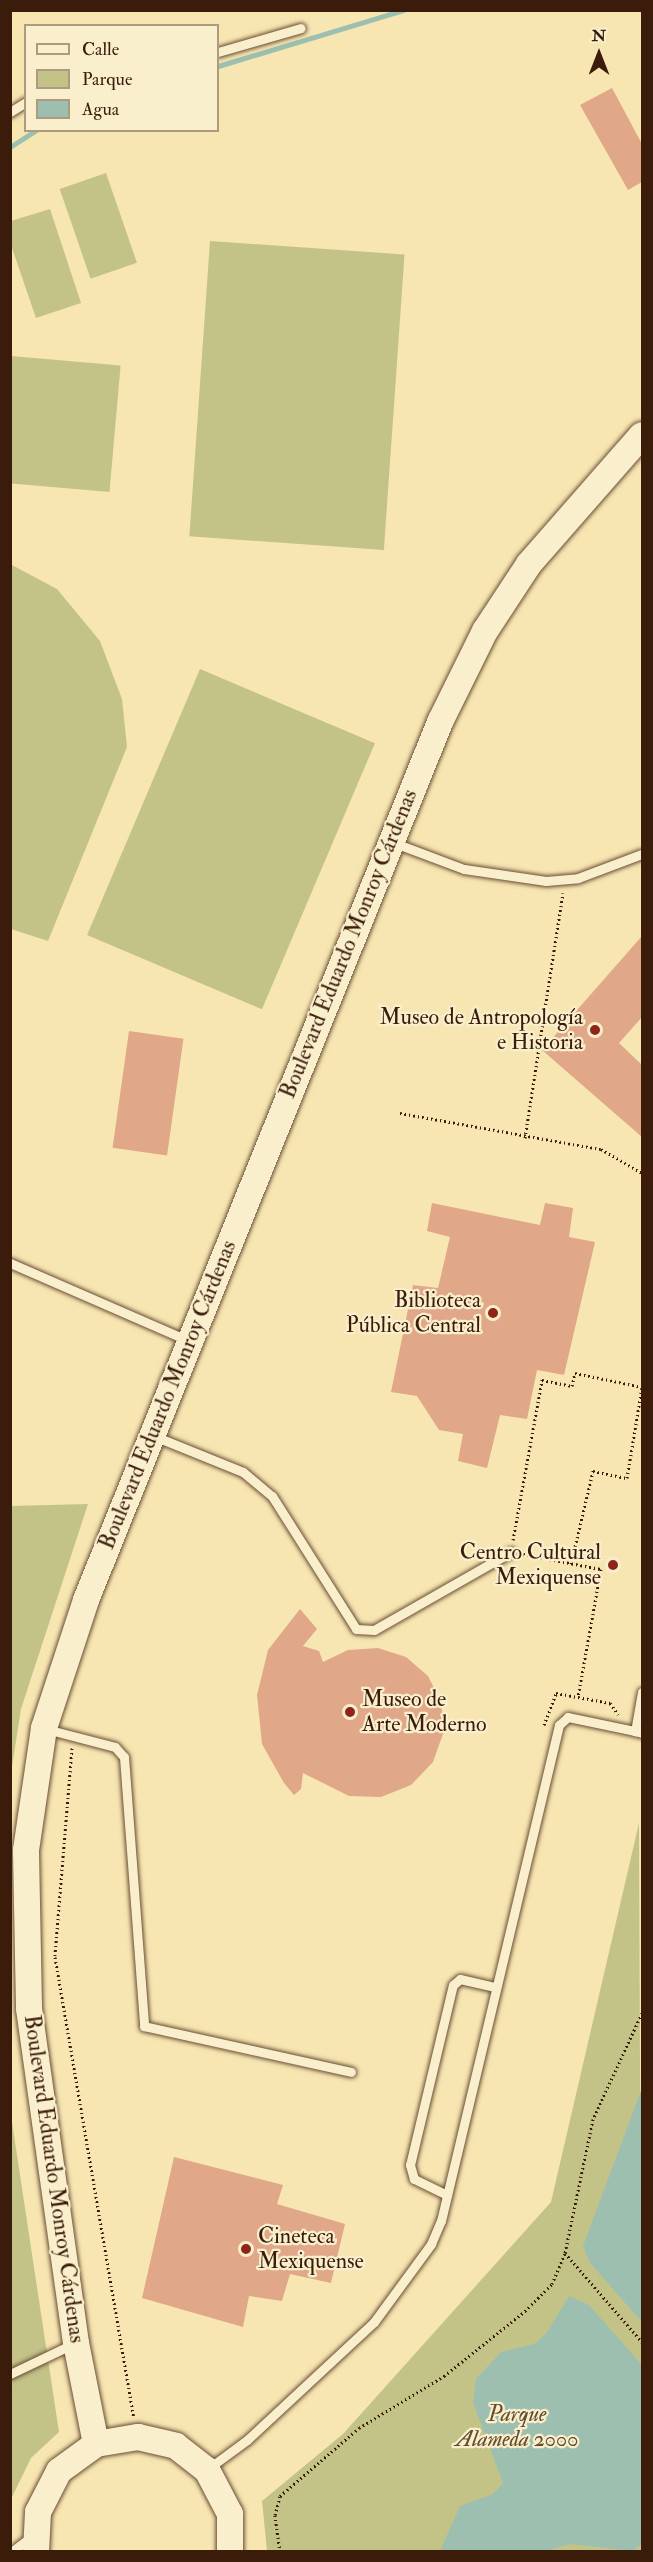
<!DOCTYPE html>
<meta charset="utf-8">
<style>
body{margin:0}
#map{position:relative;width:653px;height:2562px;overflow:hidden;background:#f7e6b2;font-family:"IM FELL Double Pica",serif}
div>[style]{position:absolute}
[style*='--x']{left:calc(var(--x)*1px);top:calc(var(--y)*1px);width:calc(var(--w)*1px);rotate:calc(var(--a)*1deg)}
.green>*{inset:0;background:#c3c388;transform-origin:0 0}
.water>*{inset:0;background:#9dbfb0}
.stream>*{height:5px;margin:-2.5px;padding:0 2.5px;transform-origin:2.5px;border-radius:2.5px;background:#9dbfb0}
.building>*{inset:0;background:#e0a789;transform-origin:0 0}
.path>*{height:3px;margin-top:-1.5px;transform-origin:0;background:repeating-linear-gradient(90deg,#3b1b0a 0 1.5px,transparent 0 4.5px)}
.roads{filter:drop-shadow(0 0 2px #6a4e34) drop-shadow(0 0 2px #6a4e34)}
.service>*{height:9px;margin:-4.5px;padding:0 4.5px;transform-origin:4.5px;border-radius:4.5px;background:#faefcd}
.secondary>*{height:26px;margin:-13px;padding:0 13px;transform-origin:13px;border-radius:13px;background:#faefcd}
.dots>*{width:16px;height:16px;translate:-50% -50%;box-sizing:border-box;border:3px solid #faefcd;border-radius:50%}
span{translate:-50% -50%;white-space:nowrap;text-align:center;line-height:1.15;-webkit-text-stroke:4.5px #faefcd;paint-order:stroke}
.street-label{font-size:22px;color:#3b1b0a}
.poi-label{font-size:22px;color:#3b1b0a}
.right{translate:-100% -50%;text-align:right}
.left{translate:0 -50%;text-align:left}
.park-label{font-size:22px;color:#644d30;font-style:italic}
.frame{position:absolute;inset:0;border:12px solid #3b1b0a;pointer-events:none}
.legend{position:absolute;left:24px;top:24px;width:195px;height:108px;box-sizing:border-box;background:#faefcd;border:2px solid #ae9a7f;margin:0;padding:8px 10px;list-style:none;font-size:18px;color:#3b1b0a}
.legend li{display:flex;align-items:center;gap:12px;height:30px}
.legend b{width:30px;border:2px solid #ae9a7f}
.north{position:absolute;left:569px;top:24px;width:60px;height:60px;-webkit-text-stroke:4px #faefcd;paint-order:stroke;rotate:0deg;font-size:16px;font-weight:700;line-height:24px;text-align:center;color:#3b1b0a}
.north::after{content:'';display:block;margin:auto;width:21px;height:27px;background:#3b1b0a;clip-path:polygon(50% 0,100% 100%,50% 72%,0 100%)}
</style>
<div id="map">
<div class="green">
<i style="left:106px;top:173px;width:95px;height:49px;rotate:71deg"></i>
<i style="clip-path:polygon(50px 209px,81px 303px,36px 318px,11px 245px,11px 221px)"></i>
<i style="left:210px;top:241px;width:195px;height:296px;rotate:4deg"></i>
<i style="left:11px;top:356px;width:110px;height:127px;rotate:5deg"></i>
<i style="clip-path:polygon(10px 564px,57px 589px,100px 641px,122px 699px,127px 747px,48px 941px,11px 929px)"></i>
<i style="left:200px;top:669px;width:190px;height:289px;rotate:23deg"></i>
<i style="clip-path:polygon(88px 1504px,21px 1709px,11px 1773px,11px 1506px)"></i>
<i style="clip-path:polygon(639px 1823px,642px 2551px,267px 2551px,262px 2501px,343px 2434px,551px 2202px)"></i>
<i style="clip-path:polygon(10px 2109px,59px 2432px,31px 2458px,11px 2499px)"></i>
</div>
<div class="water">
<i style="clip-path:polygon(642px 2088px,642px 2322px,590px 2263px,583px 2246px)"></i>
<i style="clip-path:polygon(569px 2296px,589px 2305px,642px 2365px,642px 2544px,633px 2551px,570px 2544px,546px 2551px,440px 2551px,460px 2506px,493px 2494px,503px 2483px,473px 2403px,476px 2379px,501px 2352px,534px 2344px,546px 2334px)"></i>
</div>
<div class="stream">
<i style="--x:218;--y:66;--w:194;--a:-16.8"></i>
<i style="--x:10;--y:147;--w:31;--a:-33"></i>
</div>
<div class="building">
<i style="clip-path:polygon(612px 88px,642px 144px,642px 182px,628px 190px,580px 105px)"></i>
<i style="clip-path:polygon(642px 936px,642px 1017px,619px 1043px,642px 1065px,642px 1137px,542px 1050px)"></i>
<i style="left:129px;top:1031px;width:55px;height:118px;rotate:8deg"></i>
<i style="clip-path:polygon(432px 1203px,540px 1225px,545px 1203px,573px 1208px,569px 1237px,595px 1242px,564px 1375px,537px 1370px,527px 1419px,500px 1415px,487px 1468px,458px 1461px,463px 1434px,439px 1430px,417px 1396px,391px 1392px,413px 1285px,438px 1288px,450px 1237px,427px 1231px)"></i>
<i style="clip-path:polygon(300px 1609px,317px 1629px,303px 1646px,319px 1651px,323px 1662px,348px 1650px,378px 1648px,406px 1657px,428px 1676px,441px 1702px,444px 1731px,433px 1762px,411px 1785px,381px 1797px,349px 1796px,303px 1773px,301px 1789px,294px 1795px,284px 1783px,262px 1744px,257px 1695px,268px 1650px)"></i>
<i style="clip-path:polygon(174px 2157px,283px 2185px,277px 2204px,345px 2224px,331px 2283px,290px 2274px,282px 2301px,249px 2296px,243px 2327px,142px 2298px)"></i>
</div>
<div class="path">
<i style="--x:400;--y:1113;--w:204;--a:10.2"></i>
<i style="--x:601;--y:1149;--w:48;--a:30.3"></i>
<i style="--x:525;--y:1138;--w:248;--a:-81.2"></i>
<i style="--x:513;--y:1540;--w:163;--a:-79.7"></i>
<i style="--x:542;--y:1380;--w:31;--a:11"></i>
<i style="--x:572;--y:1386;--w:13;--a:-77"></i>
<i style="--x:575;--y:1373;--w:68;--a:11.8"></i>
<i style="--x:523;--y:1554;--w:79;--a:10.9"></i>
<i style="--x:601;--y:1569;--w:130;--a:100.2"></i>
<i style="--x:571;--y:1564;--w:96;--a:-76.7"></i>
<i style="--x:593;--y:1471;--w:35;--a:12"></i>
<i style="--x:627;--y:1478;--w:92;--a:-80.6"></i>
<i style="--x:544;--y:1725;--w:34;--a:-69"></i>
<i style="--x:556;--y:1693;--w:55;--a:10.5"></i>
<i style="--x:610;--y:1703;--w:14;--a:54"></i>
<i style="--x:72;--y:1748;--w:210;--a:94.7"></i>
<i style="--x:55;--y:1957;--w:468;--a:80.3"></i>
<i style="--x:642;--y:2013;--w:117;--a:114.8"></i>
<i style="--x:593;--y:2119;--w:137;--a:101.8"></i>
<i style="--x:565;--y:2253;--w:118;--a:49.1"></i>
<i style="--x:280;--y:2552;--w:37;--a:-98"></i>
<i style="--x:275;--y:2515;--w:20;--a:-75"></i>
<i style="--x:280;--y:2496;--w:104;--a:-40.7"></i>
<i style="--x:359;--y:2428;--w:100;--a:-31.5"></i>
<i style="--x:444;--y:2376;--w:104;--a:-38.7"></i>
<i style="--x:525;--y:2311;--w:38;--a:-45"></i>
<i style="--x:552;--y:2284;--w:34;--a:-67"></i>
</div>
<div class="roads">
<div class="service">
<i style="--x:218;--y:52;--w:86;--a:-16.1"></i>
<i style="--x:10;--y:112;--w:19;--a:-32"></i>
<i style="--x:392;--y:842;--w:77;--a:20.6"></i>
<i style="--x:464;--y:869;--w:83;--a:8.3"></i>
<i style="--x:546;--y:881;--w:32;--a:-5"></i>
<i style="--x:578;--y:878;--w:68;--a:-20.6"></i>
<i style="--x:10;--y:1263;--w:195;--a:23.5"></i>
<i style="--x:154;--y:1436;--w:96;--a:22"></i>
<i style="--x:243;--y:1472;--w:38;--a:40"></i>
<i style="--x:272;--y:1496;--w:157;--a:57.7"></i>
<i style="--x:356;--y:1629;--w:18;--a:3"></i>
<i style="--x:374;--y:1630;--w:158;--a:-29.7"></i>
<i style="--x:642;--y:1692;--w:40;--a:100"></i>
<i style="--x:635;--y:1731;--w:7;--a:16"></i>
<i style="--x:46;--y:1729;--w:71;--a:14.6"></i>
<i style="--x:115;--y:1747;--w:13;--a:48"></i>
<i style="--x:124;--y:1757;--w:270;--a:85.7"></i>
<i style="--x:144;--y:2026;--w:212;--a:12.5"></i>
<i style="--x:447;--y:2195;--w:37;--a:-154"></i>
<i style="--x:414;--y:2179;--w:15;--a:-106"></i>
<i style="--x:410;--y:2165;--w:185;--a:-76.6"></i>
<i style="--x:453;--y:1985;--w:9;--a:-41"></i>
<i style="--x:460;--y:1979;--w:35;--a:13"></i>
<i style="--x:10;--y:2374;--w:70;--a:-25.5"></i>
<i style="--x:209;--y:2468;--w:47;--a:-36.4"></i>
<i style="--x:247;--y:2440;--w:173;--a:-42.9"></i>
<i style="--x:374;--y:2322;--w:97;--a:-53.8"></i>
<i style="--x:431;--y:2244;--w:25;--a:-67"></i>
<i style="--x:441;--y:2221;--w:510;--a:-76.62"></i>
<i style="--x:559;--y:1725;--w:12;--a:-42"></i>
<i style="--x:568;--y:1717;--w:68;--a:11.8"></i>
<i style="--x:11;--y:2552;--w:26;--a:-37"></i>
</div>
<div class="secondary">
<i style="--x:96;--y:2444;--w:103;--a:-101.2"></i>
<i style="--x:76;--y:2343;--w:338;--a:-98"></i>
<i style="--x:29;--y:2008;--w:158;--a:-91.1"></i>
<i style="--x:26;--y:1850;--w:123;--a:-81.6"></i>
<i style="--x:44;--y:1728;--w:135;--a:-71.8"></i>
<i style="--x:86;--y:1600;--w:947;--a:-68.04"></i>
<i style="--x:440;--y:722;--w:102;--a:-63.7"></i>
<i style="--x:485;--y:631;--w:80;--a:-56.7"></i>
<i style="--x:529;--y:564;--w:171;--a:-48.8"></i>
<i style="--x:36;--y:2552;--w:40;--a:-87.1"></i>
<i style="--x:38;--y:2512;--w:46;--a:-62.9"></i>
<i style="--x:59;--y:2471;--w:46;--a:-36.1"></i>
<i style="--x:96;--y:2444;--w:43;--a:-9.5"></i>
<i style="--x:138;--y:2437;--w:39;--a:13"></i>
<i style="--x:176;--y:2446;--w:39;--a:38"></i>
<i style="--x:207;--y:2470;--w:50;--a:62.4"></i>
<i style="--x:230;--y:2514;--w:38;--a:90"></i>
</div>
</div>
<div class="dots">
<i style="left:595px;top:1030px;background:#8f2418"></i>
<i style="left:493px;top:1313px;background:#8f2418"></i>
<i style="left:613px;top:1565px;background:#8f2418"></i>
<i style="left:350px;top:1712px;background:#8f2418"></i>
<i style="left:246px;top:2249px;background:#8f2418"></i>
</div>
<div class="street-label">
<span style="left:349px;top:944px;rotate:-68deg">Boulevard Eduardo Monroy Cárdenas</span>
<span style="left:168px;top:1395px;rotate:-68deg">Boulevard Eduardo Monroy Cárdenas</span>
<span style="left:54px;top:2179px;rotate:82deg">Boulevard Eduardo Monroy Cárdenas</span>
</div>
<div class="poi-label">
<span class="right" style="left:583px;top:1030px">Museo de Antropología<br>e Historia</span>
<span class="right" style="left:481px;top:1313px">Biblioteca<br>Pública Central</span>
<span class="right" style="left:601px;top:1565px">Centro Cultural<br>Mexiquense</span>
<span class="left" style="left:362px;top:1712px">Museo de<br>Arte Moderno</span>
<span class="left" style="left:258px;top:2249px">Cineteca<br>Mexiquense</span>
</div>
<div class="park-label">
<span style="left:517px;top:2427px">Parque<br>Alameda 2000</span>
</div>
<div class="frame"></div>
<ul class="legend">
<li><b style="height:8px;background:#faefcd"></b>Calle</li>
<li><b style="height:16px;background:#c3c388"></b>Parque</li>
<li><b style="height:16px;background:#9dbfb0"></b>Agua</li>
</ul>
<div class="north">N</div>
</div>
